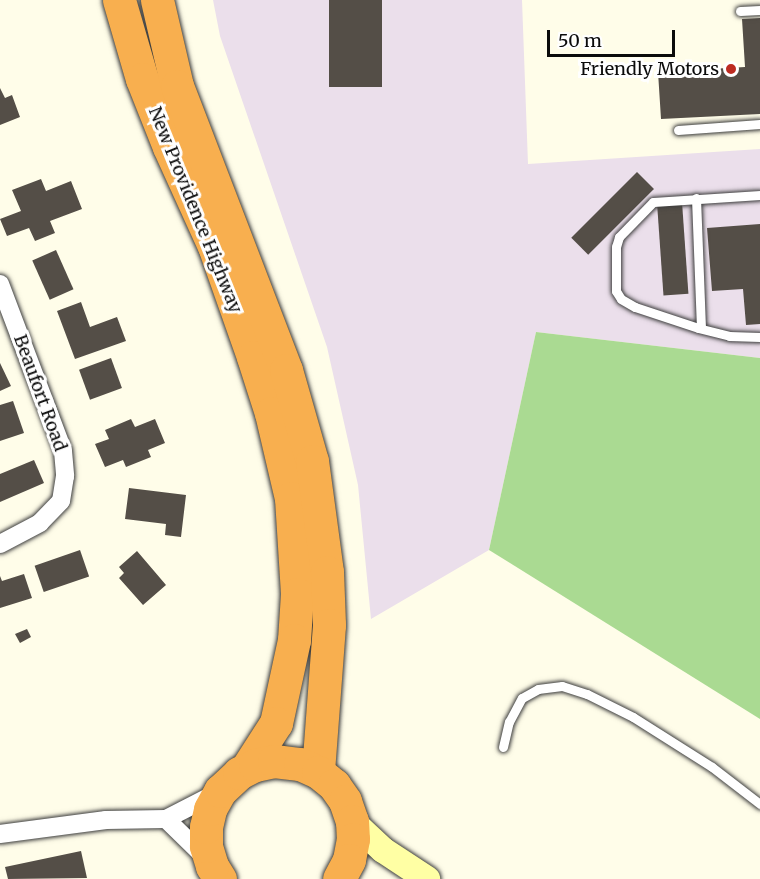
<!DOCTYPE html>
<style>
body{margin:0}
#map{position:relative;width:760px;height:879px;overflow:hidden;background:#fffde9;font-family:Merriweather,serif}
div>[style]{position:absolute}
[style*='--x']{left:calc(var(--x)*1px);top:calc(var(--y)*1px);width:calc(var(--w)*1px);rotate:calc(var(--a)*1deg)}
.industrial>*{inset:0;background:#ebdfeb}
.forest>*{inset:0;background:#aada92}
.building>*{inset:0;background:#544e47;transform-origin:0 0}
.roads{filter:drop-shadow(0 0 2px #3e3e3e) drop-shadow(0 0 2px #3e3e3e)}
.lane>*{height:9px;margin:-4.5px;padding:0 4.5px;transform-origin:4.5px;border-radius:4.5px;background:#fff}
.street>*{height:18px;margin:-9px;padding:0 9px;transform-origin:9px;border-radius:9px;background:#fff}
.secondary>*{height:26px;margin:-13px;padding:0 13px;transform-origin:13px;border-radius:13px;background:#ffffa4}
.highway>*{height:33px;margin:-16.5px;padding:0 16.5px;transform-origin:16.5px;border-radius:16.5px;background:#f8af4f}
.dots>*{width:16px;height:16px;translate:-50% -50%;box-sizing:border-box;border:3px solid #fff;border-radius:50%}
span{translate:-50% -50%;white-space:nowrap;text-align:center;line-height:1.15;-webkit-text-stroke:6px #fff;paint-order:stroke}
.poi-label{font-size:18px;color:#0b0b0b}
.right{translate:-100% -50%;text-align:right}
.street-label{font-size:18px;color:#0b0b0b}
.scale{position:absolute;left:547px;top:30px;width:128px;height:27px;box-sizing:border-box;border:3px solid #0b0b0b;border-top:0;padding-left:8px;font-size:18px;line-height:21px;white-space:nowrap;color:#0b0b0b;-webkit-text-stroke:4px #fff;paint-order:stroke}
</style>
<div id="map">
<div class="industrial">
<i style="clip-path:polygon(213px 0,522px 0,528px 164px,760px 149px,760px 358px,536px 332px,489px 550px,371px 619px,358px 485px,327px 347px,220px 36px)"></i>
</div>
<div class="forest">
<i style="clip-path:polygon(536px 332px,760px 358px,760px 719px,489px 550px)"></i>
</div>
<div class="building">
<i style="left:329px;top:0;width:53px;height:87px"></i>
<i style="clip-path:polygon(760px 18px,760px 114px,661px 119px,658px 72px,745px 67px,742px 19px)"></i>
<i style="clip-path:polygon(0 88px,5px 98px,12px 95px,20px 117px,0 125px)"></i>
<i style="left:637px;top:172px;width:24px;height:93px;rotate:45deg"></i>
<i style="clip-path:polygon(41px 179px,46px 191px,71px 181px,82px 209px,50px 221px,55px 233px,35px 241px,29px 228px,7px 236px,0 219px,21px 211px,12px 190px)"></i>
<i style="left:682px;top:202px;width:92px;height:25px;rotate:86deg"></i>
<i style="clip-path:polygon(760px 224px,760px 324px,746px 325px,743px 289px,712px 291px,707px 228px)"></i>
<i style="left:56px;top:250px;width:43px;height:26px;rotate:66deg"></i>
<i style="clip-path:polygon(81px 302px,90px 327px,117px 317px,126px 341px,75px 359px,57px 311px)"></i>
<i style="left:111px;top:358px;width:32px;height:34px;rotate:70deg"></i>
<i style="clip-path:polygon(0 363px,11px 386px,0 391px)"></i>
<i style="clip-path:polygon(13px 401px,24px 433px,0 441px,0 405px)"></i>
<i style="clip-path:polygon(131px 419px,135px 427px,155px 419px,165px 443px,148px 450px,151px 457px,126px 467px,123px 460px,105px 467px,95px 444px,109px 439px,105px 430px)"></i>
<i style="clip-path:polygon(34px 460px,44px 483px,0 502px,0 474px)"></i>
<i style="clip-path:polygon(129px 488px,186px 495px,181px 537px,165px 535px,166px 524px,125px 519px)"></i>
<i style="left:80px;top:550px;width:28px;height:48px;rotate:71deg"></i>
<i style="clip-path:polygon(137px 551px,166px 585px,143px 605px,119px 578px,124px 573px,119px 567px)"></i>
<i style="clip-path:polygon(24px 574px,32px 598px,0 608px,0 576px,2px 581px)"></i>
<i style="clip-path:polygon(27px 629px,31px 637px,20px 643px,15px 634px)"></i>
<i style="clip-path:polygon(81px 851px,87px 878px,8px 879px,5px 867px)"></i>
</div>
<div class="roads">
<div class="lane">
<i style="--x:740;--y:11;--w:20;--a:-3"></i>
<i style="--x:678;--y:130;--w:82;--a:-4.2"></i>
<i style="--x:760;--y:195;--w:107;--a:176.3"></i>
<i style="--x:653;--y:202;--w:49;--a:134.2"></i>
<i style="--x:619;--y:237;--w:10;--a:107"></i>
<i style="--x:616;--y:247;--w:44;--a:90"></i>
<i style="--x:616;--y:291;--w:9;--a:58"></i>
<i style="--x:621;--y:299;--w:16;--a:30"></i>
<i style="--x:635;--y:307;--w:66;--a:18.4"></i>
<i style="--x:698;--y:328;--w:32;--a:14"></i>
<i style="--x:729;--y:336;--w:31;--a:2"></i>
<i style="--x:696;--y:198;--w:130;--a:87.8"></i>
<i style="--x:503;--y:747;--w:26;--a:-77"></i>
<i style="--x:509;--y:722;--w:27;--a:-62"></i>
<i style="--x:522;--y:698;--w:18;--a:-29"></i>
<i style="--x:538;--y:689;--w:24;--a:-7"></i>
<i style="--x:562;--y:686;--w:26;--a:18"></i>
<i style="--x:587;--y:694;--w:51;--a:26.6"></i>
<i style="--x:633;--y:717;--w:93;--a:32.3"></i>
<i style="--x:712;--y:767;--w:61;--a:37.6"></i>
</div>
<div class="street">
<i style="--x:0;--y:284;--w:178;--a:69.3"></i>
<i style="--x:63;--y:451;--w:25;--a:85"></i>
<i style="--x:65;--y:476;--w:25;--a:99"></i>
<i style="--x:61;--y:501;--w:30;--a:134"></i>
<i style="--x:40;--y:523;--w:45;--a:152.3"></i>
<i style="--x:166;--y:819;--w:54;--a:44.3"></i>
<i style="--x:0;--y:834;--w:107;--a:-7.5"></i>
<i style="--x:106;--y:820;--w:60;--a:-1"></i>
<i style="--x:166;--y:819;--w:53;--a:-27.1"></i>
</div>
<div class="secondary">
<i style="--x:352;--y:821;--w:42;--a:43.1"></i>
<i style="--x:383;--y:850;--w:53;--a:33.4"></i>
</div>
<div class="highway">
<i style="--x:119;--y:0;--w:82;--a:73.8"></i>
<i style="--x:142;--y:79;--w:73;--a:68.3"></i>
<i style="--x:169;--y:147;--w:109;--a:65.6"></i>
<i style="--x:214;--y:246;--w:118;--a:70.6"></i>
<i style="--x:253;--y:357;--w:59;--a:72.2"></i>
<i style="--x:271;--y:413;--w:87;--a:76.8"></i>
<i style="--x:291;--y:498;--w:96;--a:86.4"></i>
<i style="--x:297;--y:594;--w:46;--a:93.7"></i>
<i style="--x:294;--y:640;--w:85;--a:102.2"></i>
<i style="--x:276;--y:723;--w:54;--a:122.8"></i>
<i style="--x:157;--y:0;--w:88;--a:76.9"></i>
<i style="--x:177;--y:86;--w:304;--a:69"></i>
<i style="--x:286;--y:370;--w:95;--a:74.1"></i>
<i style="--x:312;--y:461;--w:112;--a:82.3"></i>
<i style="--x:327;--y:572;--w:53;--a:87.8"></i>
<i style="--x:329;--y:625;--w:147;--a:94.3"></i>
<i style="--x:220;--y:879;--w:15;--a:-122"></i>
<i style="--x:212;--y:866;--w:21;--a:-107"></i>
<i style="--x:206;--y:846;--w:19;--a:-90"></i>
<i style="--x:206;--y:827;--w:18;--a:-77"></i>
<i style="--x:210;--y:809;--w:21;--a:-61"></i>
<i style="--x:220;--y:791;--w:26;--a:-43"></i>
<i style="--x:239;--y:773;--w:18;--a:-27"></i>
<i style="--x:255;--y:765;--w:19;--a:-12"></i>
<i style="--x:274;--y:761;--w:26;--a:7"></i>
<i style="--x:300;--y:764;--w:20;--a:24"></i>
<i style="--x:318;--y:772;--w:21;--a:39"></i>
<i style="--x:334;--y:785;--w:19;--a:55"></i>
<i style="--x:345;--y:801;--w:21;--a:71"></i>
<i style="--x:352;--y:821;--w:18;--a:87"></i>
<i style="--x:353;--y:839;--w:21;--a:101"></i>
<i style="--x:349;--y:860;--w:21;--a:118"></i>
</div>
</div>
<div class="dots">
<i style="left:731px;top:69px;background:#bd2b21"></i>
</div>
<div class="poi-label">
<span class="right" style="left:719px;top:69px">Friendly Motors</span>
</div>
<div class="street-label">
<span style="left:195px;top:210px;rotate:68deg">New Providence Highway</span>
<span style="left:40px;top:393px;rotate:70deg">Beaufort Road</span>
</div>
<div class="scale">50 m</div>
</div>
